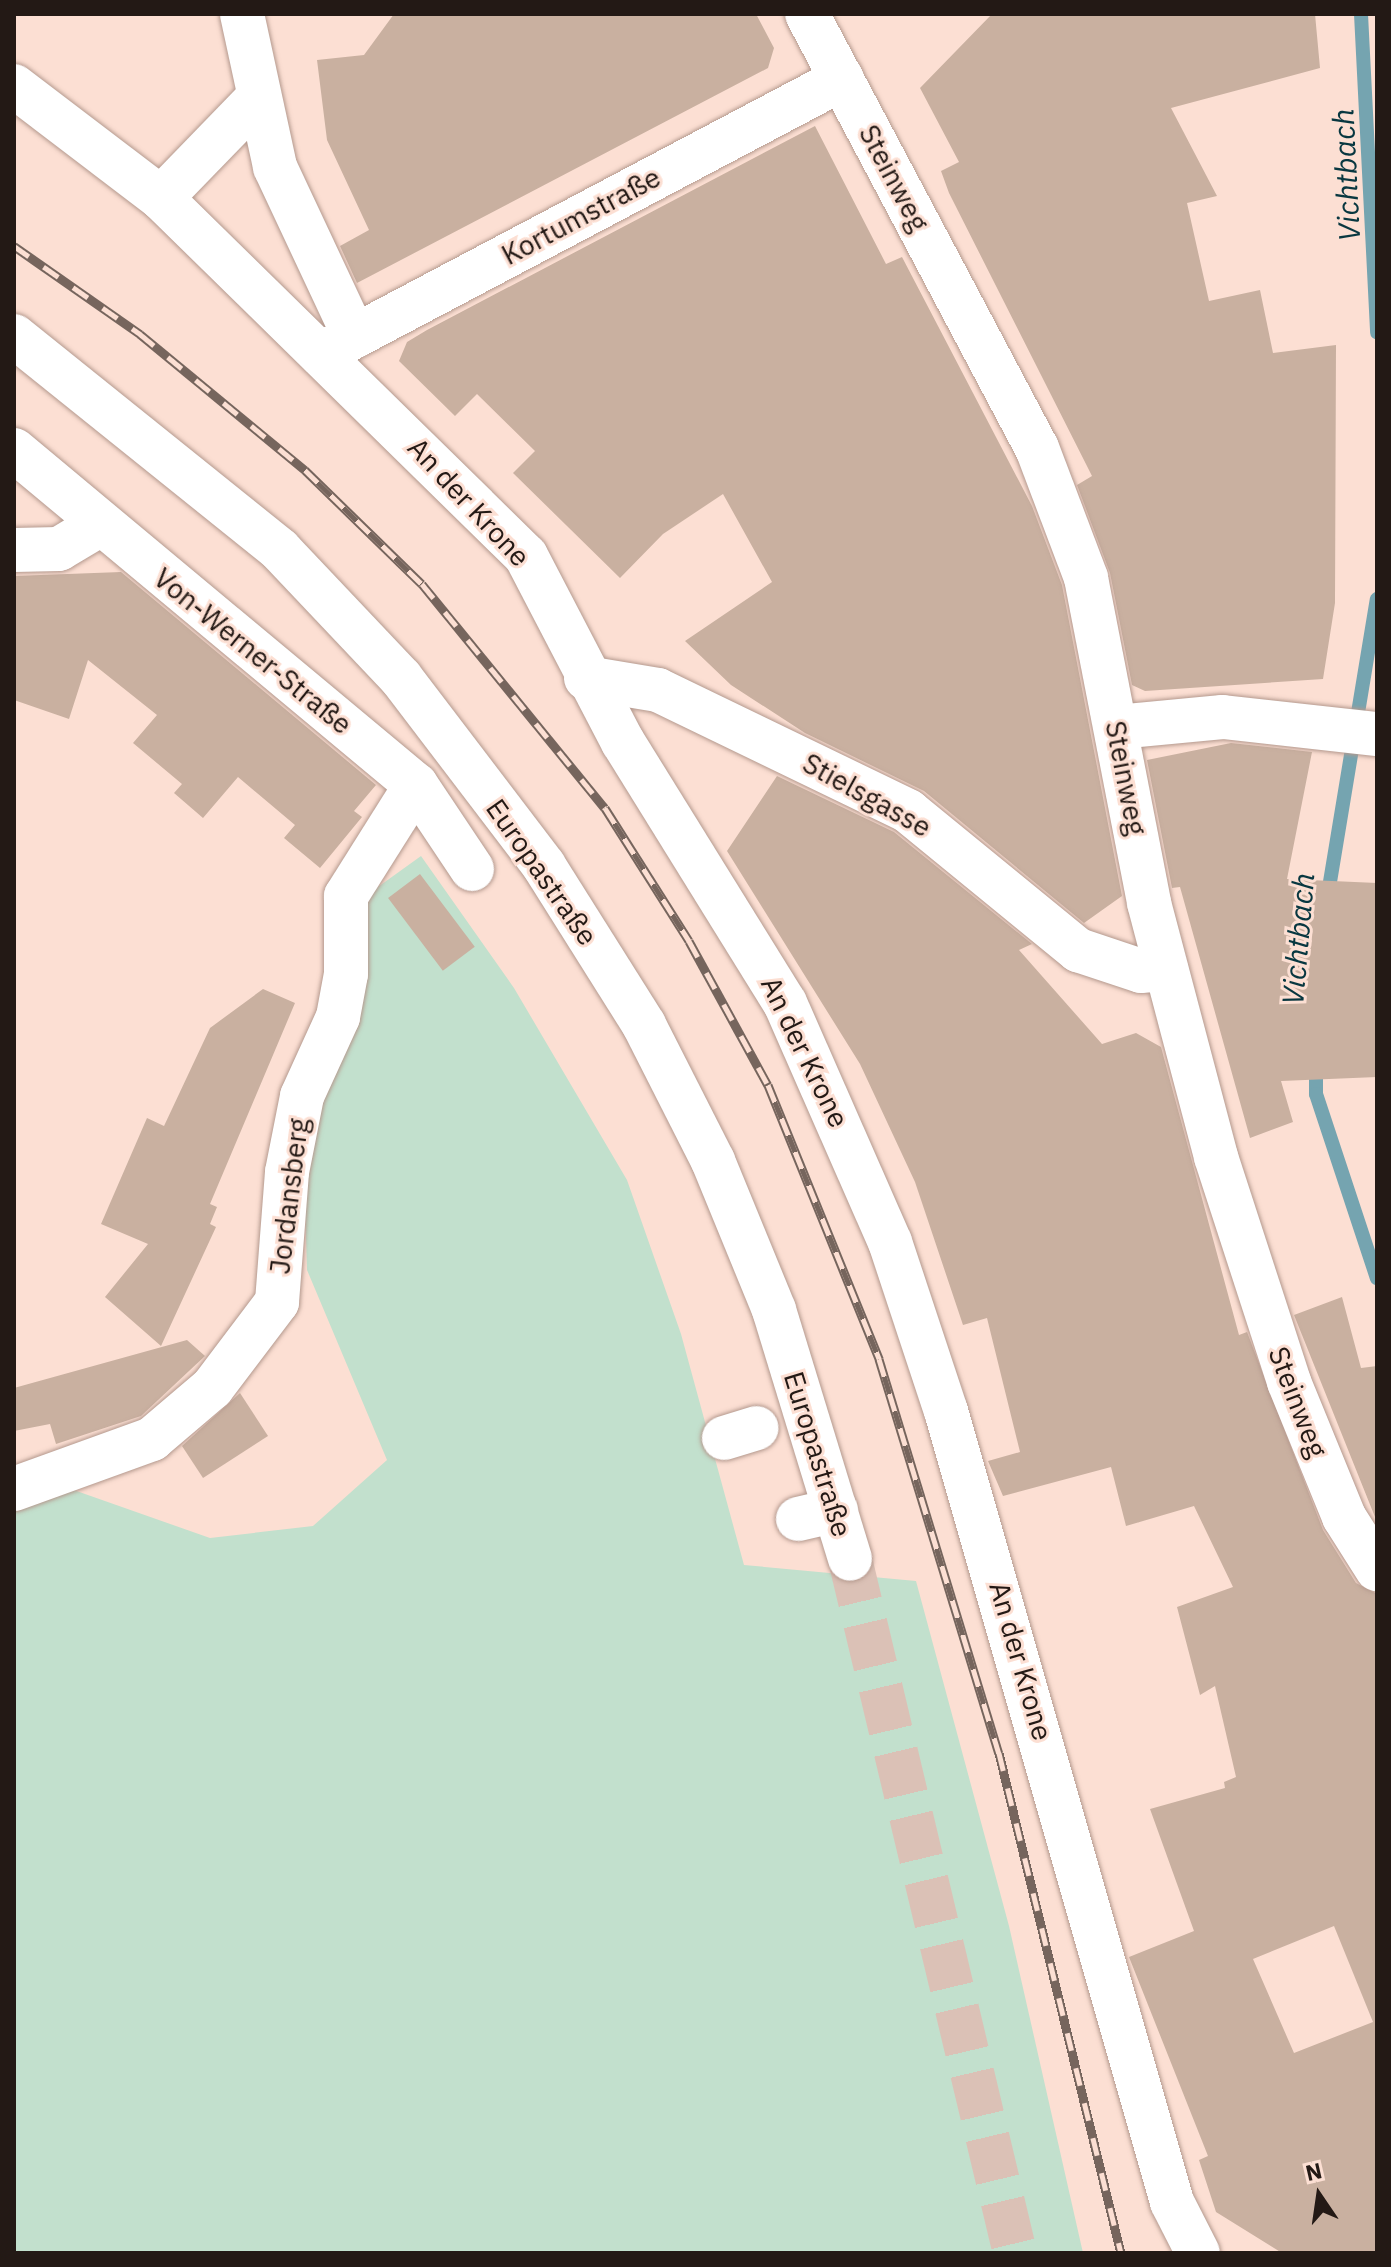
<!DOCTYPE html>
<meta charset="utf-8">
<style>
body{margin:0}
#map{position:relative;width:1391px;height:2267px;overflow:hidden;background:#fcdfd3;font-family:"IBM Plex Sans",sans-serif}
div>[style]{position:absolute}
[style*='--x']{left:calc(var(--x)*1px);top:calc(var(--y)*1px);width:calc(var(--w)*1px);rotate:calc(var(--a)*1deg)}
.green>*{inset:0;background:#c2e0cd}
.stream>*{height:14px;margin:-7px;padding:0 7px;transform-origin:7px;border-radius:7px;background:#75a4b0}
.building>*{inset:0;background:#c9b0a0;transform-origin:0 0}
.major-tunnel>*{height:44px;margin-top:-22px;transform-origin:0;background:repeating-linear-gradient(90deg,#dbc1b6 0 44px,transparent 0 66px)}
.roads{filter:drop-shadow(0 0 2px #b4998e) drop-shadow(0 0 2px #b4998e)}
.minor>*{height:44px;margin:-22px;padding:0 22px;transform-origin:22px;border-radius:22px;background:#fff}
.major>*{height:44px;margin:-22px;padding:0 22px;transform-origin:22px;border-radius:22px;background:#fff}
.rail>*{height:9px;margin-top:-4.5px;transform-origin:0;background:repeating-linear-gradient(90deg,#fcdfd3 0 18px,#76655d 0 36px);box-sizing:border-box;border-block:2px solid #76655d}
span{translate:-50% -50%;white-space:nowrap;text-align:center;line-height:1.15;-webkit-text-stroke:6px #fcdfd3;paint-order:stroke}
.street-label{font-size:28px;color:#231915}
.water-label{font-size:30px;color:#083740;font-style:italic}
.frame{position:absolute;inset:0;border:16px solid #231915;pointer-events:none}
.north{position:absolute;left:1279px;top:2155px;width:80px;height:80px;-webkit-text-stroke:6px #fcdfd3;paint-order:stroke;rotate:347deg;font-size:22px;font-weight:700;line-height:32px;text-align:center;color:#231915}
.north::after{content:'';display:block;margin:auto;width:28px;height:36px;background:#231915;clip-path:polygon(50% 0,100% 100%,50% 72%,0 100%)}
</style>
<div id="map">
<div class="green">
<i style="clip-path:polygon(421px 856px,514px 988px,627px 1180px,681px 1334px,744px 1565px,916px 1581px,1009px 1926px,1083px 2253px,14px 2253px,14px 1502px,68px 1488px,210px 1538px,313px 1526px,387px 1460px,307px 1270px,304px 1175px,364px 897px)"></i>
</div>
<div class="stream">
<i style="--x:1361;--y:14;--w:319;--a:87.1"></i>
<i style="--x:1327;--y:900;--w:305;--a:-80.6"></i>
<i style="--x:1316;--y:1060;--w:34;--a:90"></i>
<i style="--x:1316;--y:1094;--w:194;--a:71.7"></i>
</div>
<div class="building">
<i style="clip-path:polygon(394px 14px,756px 14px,774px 48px,768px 68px,357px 283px,340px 246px,369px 230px,327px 140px,317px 60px,364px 55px)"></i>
<i style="clip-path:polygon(992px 14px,1315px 14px,1320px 68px,1171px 108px,1217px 196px,1187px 203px,1209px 301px,1260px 290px,1273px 353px,1336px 345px,1335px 603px,1323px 679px,1145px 691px,1132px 685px,1110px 573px,1077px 485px,1092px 476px,949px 193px,941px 171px,959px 162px,920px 88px)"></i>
<i style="clip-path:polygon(815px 126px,886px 264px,902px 257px,1032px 506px,1062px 585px,1122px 896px,1084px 923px,924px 791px,805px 733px,731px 685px,685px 641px,772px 582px,723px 494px,663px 534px,620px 578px,513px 473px,535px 451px,477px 394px,455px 416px,399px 361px,407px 342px,427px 330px)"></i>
<i style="clip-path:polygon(121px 572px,376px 785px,354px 811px,362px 817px,320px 868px,284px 838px,295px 825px,238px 777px,203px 818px,174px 793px,182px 784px,133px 743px,157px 715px,88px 660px,69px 719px,14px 700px,14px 576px)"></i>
<i style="clip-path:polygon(1231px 743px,1312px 752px,1287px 879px,1377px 883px,1377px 1077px,1281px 1081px,1293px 1122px,1250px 1138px,1180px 887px,1172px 888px,1147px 760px)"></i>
<i style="clip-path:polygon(evenodd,777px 776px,894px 832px,1032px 944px,1019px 950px,1102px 1044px,1136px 1033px,1161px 1047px,1239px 1335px,1247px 1332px,1323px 1530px,1356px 1583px,1377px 1594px,1377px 2253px,1282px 2253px,1216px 2212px,1199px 2160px,1208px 2156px,1129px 1957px,1194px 1931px,1150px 1809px,1225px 1788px,1224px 1782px,1236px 1777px,1215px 1686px,1200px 1695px,1177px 1607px,1233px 1587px,1194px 1506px,1126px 1526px,1111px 1467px,1003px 1496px,988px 1461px,1020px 1452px,987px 1318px,963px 1325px,915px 1182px,860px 1064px,727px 851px,777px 776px,1334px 1926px,1373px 2022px,1294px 2053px,1253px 1959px,1334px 1926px)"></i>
<i style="left:420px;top:874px;width:91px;height:40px;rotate:53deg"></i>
<i style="clip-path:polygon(263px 989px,295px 1003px,210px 1204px,217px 1207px,210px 1224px,216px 1227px,161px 1346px,105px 1297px,148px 1244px,101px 1224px,147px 1118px,164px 1126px,210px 1028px)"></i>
<i style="clip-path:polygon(1342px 1297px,1361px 1368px,1377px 1366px,1377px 1522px,1294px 1315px)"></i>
<i style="clip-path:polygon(187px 1340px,205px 1356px,141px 1416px,56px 1444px,50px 1424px,14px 1431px,14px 1388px)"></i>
<i style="clip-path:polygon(240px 1393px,268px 1436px,203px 1478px,182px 1446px)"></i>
</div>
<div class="major-tunnel">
<i style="--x:850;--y:1559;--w:713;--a:76.63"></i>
</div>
<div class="roads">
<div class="minor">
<i style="--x:242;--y:14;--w:157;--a:77.8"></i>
<i style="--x:275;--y:167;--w:187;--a:64.9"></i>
<i style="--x:807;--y:14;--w:491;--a:62.1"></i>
<i style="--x:1037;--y:448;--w:139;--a:69.3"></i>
<i style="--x:1086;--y:578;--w:331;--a:79"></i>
<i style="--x:1149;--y:903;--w:263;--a:75.2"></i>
<i style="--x:1216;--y:1157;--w:237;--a:72"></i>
<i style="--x:1289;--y:1382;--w:146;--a:67.8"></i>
<i style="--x:1344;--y:1517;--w:62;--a:57.6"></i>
<i style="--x:14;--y:86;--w:185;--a:37.3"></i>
<i style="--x:161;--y:198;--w:511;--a:44.45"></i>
<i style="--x:526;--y:556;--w:210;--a:62.5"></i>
<i style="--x:623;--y:742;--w:307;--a:58.2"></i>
<i style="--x:785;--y:1003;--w:261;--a:66.3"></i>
<i style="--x:890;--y:1242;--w:178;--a:71.7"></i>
<i style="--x:946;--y:1411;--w:823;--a:74.05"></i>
<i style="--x:1172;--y:2202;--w:57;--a:63"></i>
<i style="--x:161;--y:198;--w:138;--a:-45.9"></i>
<i style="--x:321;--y:354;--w:589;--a:-27.83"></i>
<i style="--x:14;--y:450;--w:523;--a:39.81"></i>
<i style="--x:416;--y:785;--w:101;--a:56.3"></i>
<i style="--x:14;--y:550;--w:45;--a:-1.3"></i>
<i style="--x:59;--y:549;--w:47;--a:-31"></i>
<i style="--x:586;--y:678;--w:73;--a:9.5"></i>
<i style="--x:658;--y:690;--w:278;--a:25.8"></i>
<i style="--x:908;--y:811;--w:220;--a:39.3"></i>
<i style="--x:1078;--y:950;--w:66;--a:18.4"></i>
<i style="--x:1141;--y:971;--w:25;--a:-5"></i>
<i style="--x:1117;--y:727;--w:106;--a:-5.4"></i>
<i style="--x:1223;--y:717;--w:155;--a:6.3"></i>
<i style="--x:724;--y:1438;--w:34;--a:-17"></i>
<i style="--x:14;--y:1489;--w:147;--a:-19.9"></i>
<i style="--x:152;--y:1439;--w:79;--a:-40.4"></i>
<i style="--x:212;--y:1388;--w:108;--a:-52.9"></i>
<i style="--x:277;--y:1302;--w:130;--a:-85.6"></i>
<i style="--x:287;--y:1172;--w:77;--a:-78.8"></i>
<i style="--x:302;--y:1096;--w:87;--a:-65.5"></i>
<i style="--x:338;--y:1017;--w:44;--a:-79.5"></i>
<i style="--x:346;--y:974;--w:78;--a:-90"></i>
<i style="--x:346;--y:896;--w:131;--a:-57.8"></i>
<i style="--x:798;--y:1519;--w:39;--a:-13"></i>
</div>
<div class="major">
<i style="--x:14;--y:336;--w:341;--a:38.8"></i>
<i style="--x:280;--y:550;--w:176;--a:46.6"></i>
<i style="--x:401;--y:678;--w:236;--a:52.7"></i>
<i style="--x:544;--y:866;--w:188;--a:57.8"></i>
<i style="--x:644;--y:1025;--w:153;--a:63.1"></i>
<i style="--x:713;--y:1161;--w:161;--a:67.7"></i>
<i style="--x:774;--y:1310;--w:260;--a:73"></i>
</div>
</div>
<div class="rail">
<i style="--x:14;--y:246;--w:154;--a:34.9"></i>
<i style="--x:140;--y:334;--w:214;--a:39.5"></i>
<i style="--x:305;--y:470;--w:163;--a:44.3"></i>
<i style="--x:422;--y:584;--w:289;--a:50.8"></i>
<i style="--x:605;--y:808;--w:157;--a:57.7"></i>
<i style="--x:689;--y:941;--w:164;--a:61.3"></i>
<i style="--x:768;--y:1085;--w:296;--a:67.9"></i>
<i style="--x:879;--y:1359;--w:412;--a:73.1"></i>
<i style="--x:999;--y:1753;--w:515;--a:76.29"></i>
</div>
<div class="street-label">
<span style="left:894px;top:178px;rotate:62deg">Steinweg</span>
<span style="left:581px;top:216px;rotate:-28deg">Kortumstraße</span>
<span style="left:469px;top:502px;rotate:47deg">An der Krone</span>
<span style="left:253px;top:651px;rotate:39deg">Von-Werner-Straße</span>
<span style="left:1126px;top:778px;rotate:79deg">Steinweg</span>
<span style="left:867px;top:795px;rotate:29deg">Stielsgasse</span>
<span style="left:542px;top:872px;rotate:55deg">Europastraße</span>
<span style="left:805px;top:1052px;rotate:64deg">An der Krone</span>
<span style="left:289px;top:1196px;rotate:-83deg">Jordansberg</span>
<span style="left:1298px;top:1402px;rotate:69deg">Steinweg</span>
<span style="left:818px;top:1454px;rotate:73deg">Europastraße</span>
<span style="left:1021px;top:1661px;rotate:74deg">An der Krone</span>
</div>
<div class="water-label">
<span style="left:1346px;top:175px;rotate:-93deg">Vichtbach</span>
<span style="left:1298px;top:939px;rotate:-85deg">Vichtbach</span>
</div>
<div class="frame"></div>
<div class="north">N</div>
</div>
